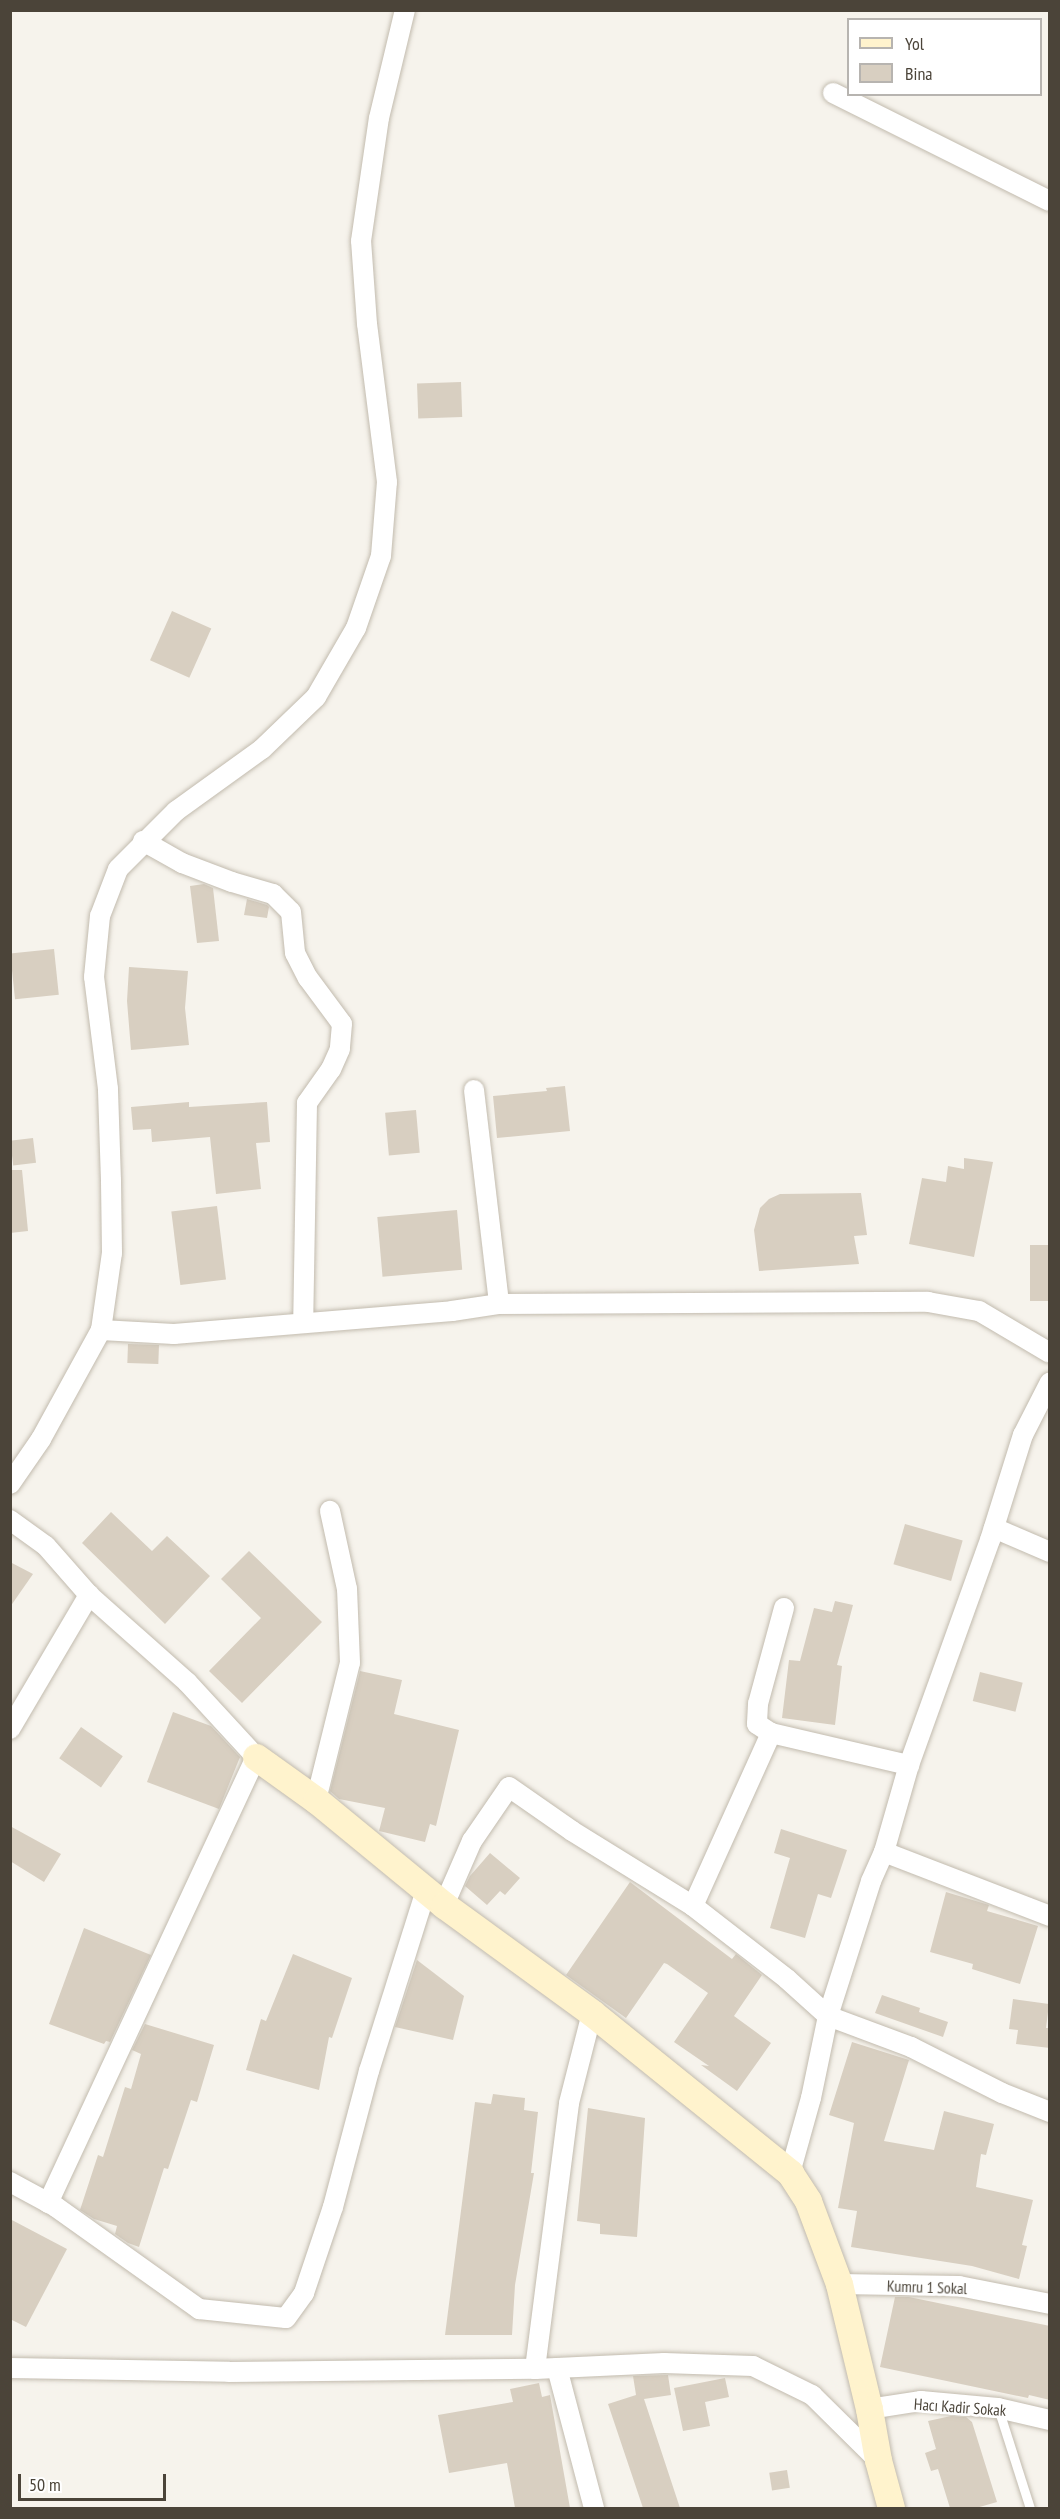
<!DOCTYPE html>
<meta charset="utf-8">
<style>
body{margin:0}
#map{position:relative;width:1060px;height:2519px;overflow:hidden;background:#f6f3ec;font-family:"PT Sans Narrow",sans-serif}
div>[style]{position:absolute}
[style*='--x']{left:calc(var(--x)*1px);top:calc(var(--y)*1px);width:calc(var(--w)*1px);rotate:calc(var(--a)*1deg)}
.building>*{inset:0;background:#d8cfc1;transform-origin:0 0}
.roads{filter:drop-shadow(0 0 2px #c2bbae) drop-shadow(0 0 2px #c2bbae)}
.lane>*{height:9px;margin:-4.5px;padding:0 4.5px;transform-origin:4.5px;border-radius:4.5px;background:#fff}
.street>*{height:20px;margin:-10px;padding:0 10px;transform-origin:10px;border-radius:10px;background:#fff}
.secondary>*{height:27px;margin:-13.5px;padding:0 13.5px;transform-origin:13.5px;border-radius:13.5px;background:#fff3cd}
span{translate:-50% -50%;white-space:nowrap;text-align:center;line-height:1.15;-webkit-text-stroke:5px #fff;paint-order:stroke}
.street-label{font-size:16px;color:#4b4439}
.frame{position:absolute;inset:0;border:12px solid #4b4439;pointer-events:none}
.legend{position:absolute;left:847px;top:18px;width:195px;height:78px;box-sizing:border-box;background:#fff;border:2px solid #b7b4b0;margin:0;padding:8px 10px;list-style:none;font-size:18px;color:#4b4439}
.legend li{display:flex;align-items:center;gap:12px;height:30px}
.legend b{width:30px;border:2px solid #b7b4b0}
.scale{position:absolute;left:18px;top:2474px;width:148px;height:27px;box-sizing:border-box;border:3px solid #4b4439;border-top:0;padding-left:8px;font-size:18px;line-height:21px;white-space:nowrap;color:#4b4439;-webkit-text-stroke:4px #fff;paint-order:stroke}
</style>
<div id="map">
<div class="building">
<i style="left:461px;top:382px;width:35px;height:44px;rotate:88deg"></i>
<i style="left:172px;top:611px;width:43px;height:54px;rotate:24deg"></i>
<i style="clip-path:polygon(204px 884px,213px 888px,219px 941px,197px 943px,190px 886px)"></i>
<i style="clip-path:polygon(247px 899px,267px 905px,269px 907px,267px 918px,244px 915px)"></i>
<i style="left:54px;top:949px;width:46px;height:44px;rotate:84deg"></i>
<i style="clip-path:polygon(129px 967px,188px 971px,185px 1008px,189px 1045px,131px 1050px,127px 1001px)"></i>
<i style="clip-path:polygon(565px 1086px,570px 1131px,497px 1138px,493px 1096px,547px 1091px,546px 1088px)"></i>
<i style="clip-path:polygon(189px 1102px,189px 1107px,267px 1102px,270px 1142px,256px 1143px,261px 1189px,216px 1194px,210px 1137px,152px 1142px,151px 1129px,133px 1130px,131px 1107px)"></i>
<i style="left:416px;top:1110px;width:43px;height:31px;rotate:85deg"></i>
<i style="left:33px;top:1138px;width:25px;height:23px;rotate:83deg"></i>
<i style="clip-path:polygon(964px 1158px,993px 1162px,974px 1257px,909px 1244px,922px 1178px,946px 1182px,948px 1166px,964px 1169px)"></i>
<i style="clip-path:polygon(10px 1170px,22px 1170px,28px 1231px,10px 1233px)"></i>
<i style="clip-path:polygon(861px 1193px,867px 1235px,854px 1236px,859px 1264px,759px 1271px,754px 1230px,760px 1208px,769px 1199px,780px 1194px)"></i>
<i style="left:217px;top:1206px;width:74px;height:46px;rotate:83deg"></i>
<i style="left:457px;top:1210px;width:60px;height:80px;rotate:85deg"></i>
<i style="left:1050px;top:1245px;width:56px;height:20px;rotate:90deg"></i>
<i style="left:128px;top:1344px;width:31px;height:19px;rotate:2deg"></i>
<i style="clip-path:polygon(111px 1512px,152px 1551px,167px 1536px,210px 1576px,165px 1624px,82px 1543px)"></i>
<i style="left:905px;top:1524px;width:60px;height:42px;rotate:16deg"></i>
<i style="clip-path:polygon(249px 1551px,322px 1622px,242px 1703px,209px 1671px,261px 1618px,221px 1579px)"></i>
<i style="clip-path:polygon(10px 1562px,33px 1574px,10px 1607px)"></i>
<i style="clip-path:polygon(835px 1601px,853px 1605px,837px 1665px,842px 1666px,835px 1725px,782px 1718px,789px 1660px,800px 1661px,814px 1608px,832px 1612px)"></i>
<i style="clip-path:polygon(360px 1671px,402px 1680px,394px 1714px,459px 1730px,436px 1826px,430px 1824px,425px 1842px,379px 1831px,385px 1808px,339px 1799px,330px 1791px)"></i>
<i style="left:980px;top:1672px;width:44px;height:30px;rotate:14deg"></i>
<i style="clip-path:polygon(173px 1712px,211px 1726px,240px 1757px,219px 1809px,147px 1782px)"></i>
<i style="left:81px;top:1727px;width:51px;height:38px;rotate:35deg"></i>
<i style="clip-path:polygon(10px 1826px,61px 1854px,44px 1882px,10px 1861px)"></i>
<i style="clip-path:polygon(781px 1829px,847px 1850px,831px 1898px,818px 1894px,805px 1938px,770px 1928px,790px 1858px,774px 1853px)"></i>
<i style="clip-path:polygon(490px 1853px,520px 1878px,505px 1895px,500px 1891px,487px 1905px,465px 1886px,470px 1876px)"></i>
<i style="clip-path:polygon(630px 1882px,732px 1959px,736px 1954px,762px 1975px,734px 2016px,771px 2043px,737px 2091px,701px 2065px,709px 2066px,674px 2042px,708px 1993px,667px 1964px,664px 1963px,626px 2018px,566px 1975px)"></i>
<i style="clip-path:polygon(946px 1892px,989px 1905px,987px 1911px,1038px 1926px,1020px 1984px,972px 1969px,973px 1964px,930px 1952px)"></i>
<i style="clip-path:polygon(84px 1928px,151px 1955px,110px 2042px,106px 2041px,104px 2044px,49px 2024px)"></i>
<i style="clip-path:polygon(293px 1954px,352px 1978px,332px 2038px,329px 2037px,319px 2090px,246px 2070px,261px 2019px,266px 2021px)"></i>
<i style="clip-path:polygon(417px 1960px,464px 1996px,453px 2040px,395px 2027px)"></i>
<i style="clip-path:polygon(882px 1995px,920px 2008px,919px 2012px,948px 2022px,943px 2037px,875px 2013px)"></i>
<i style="clip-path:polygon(1013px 1999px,1049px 2004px,1046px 2028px,1050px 2028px,1050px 2048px,1016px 2044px,1018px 2030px,1009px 2029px)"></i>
<i style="clip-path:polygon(145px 2024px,214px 2045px,197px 2102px,191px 2100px,168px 2169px,164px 2168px,139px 2247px,128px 2243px,115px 2234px,117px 2226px,94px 2219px,80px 2210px,98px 2155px,103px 2157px,125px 2087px,131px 2089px,141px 2054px,132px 2050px)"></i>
<i style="clip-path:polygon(852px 2042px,909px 2060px,884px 2141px,934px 2150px,944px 2111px,994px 2124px,986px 2155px,981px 2154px,976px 2187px,1033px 2200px,1022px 2245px,1027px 2246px,1019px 2279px,972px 2266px,851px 2247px,857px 2211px,838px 2208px,854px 2123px,829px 2115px)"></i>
<i style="clip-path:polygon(493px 2094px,525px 2098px,524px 2110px,538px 2112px,531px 2173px,534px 2173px,515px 2285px,512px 2335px,445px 2335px,475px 2102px,491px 2104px)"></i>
<i style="clip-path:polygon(588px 2108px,645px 2118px,637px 2237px,600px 2234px,600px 2224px,577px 2221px)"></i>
<i style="clip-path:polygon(10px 2219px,67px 2249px,26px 2327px,10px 2319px)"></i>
<i style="clip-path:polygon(895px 2297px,909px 2297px,1050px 2326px,1050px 2400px,1029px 2395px,1028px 2398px,880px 2367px)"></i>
<i style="clip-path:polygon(668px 2375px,671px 2395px,644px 2399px,680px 2508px,643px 2508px,608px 2404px,636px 2395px,633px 2376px)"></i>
<i style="clip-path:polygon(725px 2378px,729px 2397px,705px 2402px,710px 2426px,683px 2431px,674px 2388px)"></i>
<i style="clip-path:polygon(539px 2383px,542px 2397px,550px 2395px,570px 2508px,515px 2508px,507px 2463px,449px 2473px,438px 2415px,513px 2402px,510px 2389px)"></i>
<i style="clip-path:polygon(951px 2416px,966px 2417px,972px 2422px,997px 2502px,976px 2508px,950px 2508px,938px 2469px,931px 2471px,925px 2453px,936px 2449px,928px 2421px)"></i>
<i style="left:787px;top:2470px;width:18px;height:18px;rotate:81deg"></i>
</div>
<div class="roads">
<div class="lane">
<i style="--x:998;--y:2408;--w:105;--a:72.3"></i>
</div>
<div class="street">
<i style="--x:833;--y:93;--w:242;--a:26.5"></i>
<i style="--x:143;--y:841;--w:45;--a:29.4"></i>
<i style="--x:182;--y:863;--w:53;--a:20.8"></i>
<i style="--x:232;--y:882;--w:43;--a:16.3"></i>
<i style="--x:273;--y:894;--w:25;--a:45"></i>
<i style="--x:291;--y:912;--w:41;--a:84.4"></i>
<i style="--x:295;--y:953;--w:28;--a:63"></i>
<i style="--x:308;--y:978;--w:57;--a:53.5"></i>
<i style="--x:342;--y:1024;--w:25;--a:95"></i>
<i style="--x:340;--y:1049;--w:22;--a:114"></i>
<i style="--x:331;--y:1069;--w:42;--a:125.2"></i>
<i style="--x:307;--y:1103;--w:219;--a:91"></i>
<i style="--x:474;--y:1090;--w:215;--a:83.3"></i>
<i style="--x:101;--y:1330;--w:73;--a:3.1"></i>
<i style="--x:174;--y:1334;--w:279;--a:-4.7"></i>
<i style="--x:452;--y:1311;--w:48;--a:-8.5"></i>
<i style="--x:499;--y:1304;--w:429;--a:-0.3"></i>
<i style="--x:928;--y:1302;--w:52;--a:10"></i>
<i style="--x:979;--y:1311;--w:82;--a:30.6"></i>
<i style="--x:10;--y:1484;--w:55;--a:-55.4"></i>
<i style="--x:41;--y:1439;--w:124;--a:-61.2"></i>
<i style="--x:101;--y:1330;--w:78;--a:-81.9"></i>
<i style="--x:112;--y:1253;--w:72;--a:-90.8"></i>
<i style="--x:111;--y:1181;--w:92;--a:-91.9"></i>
<i style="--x:108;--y:1089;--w:113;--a:-97.1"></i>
<i style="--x:94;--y:977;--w:61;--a:-84.4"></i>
<i style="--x:100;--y:916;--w:50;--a:-69"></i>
<i style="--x:118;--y:869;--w:82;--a:-45"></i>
<i style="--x:176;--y:811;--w:106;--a:-35.8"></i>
<i style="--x:262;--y:749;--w:75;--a:-43.9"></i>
<i style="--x:316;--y:697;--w:80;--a:-59.9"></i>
<i style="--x:356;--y:628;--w:76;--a:-70.9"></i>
<i style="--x:381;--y:556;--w:74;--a:-85.4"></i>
<i style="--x:387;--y:482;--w:159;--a:-97.2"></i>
<i style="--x:367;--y:324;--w:83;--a:-94.1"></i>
<i style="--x:361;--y:241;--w:124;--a:-81.7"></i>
<i style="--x:379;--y:118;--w:111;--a:-76.5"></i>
<i style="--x:10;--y:1520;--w:44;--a:35.8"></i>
<i style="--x:46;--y:1546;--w:65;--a:48.7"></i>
<i style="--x:89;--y:1595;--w:131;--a:41.6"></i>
<i style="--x:187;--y:1682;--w:102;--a:47.4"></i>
<i style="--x:256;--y:1757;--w:492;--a:115"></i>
<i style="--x:994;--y:1528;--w:61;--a:23.2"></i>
<i style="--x:784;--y:1608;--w:99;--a:105.2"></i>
<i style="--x:758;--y:1704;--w:20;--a:93"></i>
<i style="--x:757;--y:1724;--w:17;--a:33"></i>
<i style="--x:771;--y:1733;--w:142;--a:13.1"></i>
<i style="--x:10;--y:1729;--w:156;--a:-59.5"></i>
<i style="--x:316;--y:1800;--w:141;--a:-76.1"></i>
<i style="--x:350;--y:1663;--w:74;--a:-92.3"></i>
<i style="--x:347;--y:1589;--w:80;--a:-102.3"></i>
<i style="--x:884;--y:1852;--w:178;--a:21.1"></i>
<i style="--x:444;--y:1905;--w:70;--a:-66.4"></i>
<i style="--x:472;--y:1841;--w:65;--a:-55.6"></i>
<i style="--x:509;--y:1787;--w:77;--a:34.9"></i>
<i style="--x:572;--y:1831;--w:142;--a:31.8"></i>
<i style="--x:693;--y:1906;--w:119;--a:37.8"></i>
<i style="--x:787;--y:1979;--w:55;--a:42.1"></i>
<i style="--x:828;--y:2016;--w:89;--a:20.5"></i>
<i style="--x:911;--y:2047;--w:102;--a:26.8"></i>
<i style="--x:1002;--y:2093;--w:52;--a:21.6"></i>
<i style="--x:693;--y:1906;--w:190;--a:-65.7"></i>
<i style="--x:790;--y:2173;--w:78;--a:-74.4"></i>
<i style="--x:811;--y:2098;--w:84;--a:-78.3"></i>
<i style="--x:828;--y:2016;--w:142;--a:-72.3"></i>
<i style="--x:871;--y:1881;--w:32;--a:-66"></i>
<i style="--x:884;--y:1852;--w:91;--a:-74"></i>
<i style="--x:909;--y:1765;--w:239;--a:-70.2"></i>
<i style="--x:990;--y:1540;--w:110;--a:-72.6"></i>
<i style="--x:1023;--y:1435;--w:59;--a:-63"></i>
<i style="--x:10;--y:2182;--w:52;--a:28.5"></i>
<i style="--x:56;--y:2207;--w:176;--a:35.5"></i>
<i style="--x:199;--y:2309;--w:87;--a:5.9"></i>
<i style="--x:286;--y:2318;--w:31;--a:-54"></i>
<i style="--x:304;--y:2293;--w:91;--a:-71.4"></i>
<i style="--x:333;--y:2207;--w:141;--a:-75.2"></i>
<i style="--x:369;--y:2071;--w:190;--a:-72.5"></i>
<i style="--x:839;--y:2284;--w:120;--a:1"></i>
<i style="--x:959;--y:2286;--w:93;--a:11.2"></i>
<i style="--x:10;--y:2368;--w:219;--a:1"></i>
<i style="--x:229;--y:2372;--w:306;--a:-0.6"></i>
<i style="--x:535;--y:2369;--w:129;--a:-2.7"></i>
<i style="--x:664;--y:2363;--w:89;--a:1.9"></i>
<i style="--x:753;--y:2366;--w:66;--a:26.2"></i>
<i style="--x:812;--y:2395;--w:93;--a:44.6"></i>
<i style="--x:557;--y:2368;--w:145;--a:75.2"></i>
<i style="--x:535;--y:2369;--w:268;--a:-82.7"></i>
<i style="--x:569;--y:2103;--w:93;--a:-75.7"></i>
<i style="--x:869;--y:2409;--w:53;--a:-8.7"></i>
<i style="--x:921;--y:2401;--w:77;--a:5.2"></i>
<i style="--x:998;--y:2408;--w:53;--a:13"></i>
</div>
<div class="secondary">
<i style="--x:256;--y:1757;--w:74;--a:35.6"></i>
<i style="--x:316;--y:1800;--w:166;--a:39.4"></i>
<i style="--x:444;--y:1905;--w:183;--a:36.1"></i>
<i style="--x:592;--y:2013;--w:255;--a:38.9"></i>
<i style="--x:790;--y:2173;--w:33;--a:57"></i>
<i style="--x:808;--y:2201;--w:89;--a:69.5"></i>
<i style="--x:839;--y:2284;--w:129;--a:76.5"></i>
<i style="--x:869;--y:2409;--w:52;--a:80"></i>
<i style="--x:878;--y:2460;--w:50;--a:74.8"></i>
</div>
</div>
<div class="street-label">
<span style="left:927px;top:2287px;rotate:2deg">Kumru 1 Sokal</span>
<span style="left:960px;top:2407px;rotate:4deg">Hacı Kadir Sokak</span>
</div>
<div class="frame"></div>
<ul class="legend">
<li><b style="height:8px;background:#fff3cd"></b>Yol</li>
<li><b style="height:16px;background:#d8cfc1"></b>Bina</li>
</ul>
<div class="scale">50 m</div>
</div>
